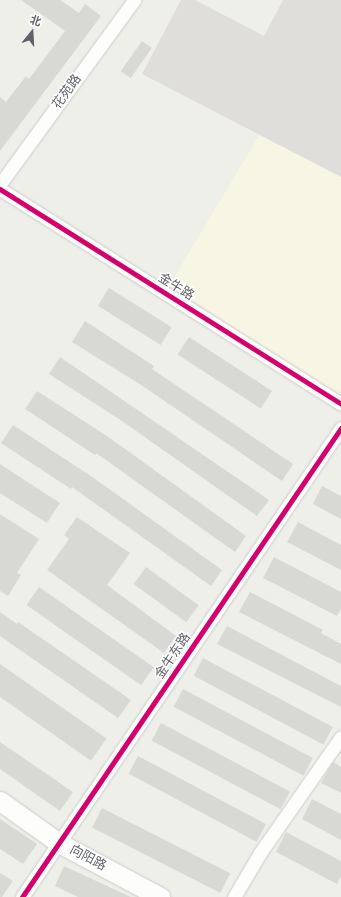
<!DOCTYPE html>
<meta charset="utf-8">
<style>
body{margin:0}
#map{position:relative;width:341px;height:897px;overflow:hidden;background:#efefea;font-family:"Archivo Narrow","Noto Sans SC",sans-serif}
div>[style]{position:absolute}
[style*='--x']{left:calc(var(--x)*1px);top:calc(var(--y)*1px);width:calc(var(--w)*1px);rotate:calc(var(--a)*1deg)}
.commercial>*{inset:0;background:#f7f6e4}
.industrial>*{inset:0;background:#dfdeda}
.building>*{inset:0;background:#d8d8d5;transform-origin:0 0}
.roads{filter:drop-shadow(0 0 1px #cbcbcb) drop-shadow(0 0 1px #cbcbcb)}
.street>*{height:13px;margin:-6.5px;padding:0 6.5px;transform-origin:6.5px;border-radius:6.5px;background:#fdfdfc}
.secondary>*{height:19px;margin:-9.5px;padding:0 9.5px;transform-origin:9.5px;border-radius:9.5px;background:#fdfdfc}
.cycleway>*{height:5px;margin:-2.5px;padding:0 2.5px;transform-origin:2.5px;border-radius:2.5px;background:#d6006c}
span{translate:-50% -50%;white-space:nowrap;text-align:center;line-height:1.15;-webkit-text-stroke:3px #fff;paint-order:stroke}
.street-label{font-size:13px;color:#5f6268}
.north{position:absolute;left:12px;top:12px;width:40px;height:40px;-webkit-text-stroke:3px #fff;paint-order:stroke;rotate:18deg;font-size:11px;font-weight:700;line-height:16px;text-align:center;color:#5f6268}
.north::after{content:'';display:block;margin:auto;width:14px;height:18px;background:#5f6268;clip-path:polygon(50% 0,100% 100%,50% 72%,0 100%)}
</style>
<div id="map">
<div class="commercial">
<i style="clip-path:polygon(260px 134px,341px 177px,341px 396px,169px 286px)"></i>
</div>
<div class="industrial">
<i style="clip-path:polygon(181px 0,195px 0,264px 36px,283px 0,341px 0,341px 177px,142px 74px)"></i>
</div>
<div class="building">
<i style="clip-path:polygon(21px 0,60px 0,79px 13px,85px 4px,101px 16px,0 151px,0 97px,6px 102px,26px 76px,29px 79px,65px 31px)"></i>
<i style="left:142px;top:41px;width:12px;height:37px;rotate:35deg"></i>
<i style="left:109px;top:288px;width:74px;height:21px;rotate:32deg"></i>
<i style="clip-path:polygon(85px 321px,154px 366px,152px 369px,293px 464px,282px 481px,141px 385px,72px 342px)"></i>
<i style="left:189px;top:337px;width:99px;height:21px;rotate:33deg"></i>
<i style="clip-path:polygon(60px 357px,269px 500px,257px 516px,119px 419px,49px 374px)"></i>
<i style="clip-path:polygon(37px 391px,107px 436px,246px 536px,235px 552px,96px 453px,95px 455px,25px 409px)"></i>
<i style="clip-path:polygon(13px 425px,91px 476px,222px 570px,211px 586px,72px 487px,71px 489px,1px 443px)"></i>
<i style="clip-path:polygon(0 464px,60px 503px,47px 523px,0 493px)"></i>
<i style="clip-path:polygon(322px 486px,341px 496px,341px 519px,313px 504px)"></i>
<i style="clip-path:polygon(0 514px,39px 539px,17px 573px,21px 575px,8px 596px,0 591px)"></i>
<i style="clip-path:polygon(77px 517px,130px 553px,107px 585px,176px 636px,164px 653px,47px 570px,69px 539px,64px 535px)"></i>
<i style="clip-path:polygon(298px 522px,341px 545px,341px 570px,287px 542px)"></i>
<i style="clip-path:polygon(274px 557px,341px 592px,341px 608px,337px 616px,263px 578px)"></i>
<i style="left:146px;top:567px;width:65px;height:21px;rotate:36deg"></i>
<i style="left:39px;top:587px;width:140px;height:22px;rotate:35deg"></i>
<i style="clip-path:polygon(250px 592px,323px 630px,321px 633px,341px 644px,341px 664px,239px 612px)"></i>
<i style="clip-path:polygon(0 612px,17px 624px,18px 622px,131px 700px,118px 718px,0 636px)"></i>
<i style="clip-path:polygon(227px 626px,341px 686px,341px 707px,217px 644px)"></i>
<i style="left:203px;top:658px;width:147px;height:20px;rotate:28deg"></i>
<i style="left:0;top:664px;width:130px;height:27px;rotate:35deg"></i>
<i style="left:183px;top:689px;width:147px;height:20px;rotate:28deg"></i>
<i style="left:161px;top:723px;width:146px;height:20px;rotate:28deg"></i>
<i style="clip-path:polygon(0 742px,73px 792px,60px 811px,0 769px)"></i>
<i style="left:138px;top:756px;width:145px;height:20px;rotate:28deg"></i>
<i style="clip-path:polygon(333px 762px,341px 767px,341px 793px,321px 783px)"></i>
<i style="clip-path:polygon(312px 799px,341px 814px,341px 840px,302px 819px)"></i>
<i style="left:102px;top:808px;width:144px;height:22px;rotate:27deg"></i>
<i style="clip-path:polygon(0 819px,37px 844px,23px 864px,0 849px)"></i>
<i style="clip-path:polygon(286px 832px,341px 861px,341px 876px,337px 884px,276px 852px)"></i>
<i style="clip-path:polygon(64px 866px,131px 897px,78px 897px,55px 886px)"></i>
<i style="clip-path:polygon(0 873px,13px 881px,2px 897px,0 897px)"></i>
</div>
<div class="roads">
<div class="street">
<i style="--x:0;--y:184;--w:228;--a:-53.9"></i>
<i style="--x:0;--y:189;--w:403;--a:32.2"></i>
<i style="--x:22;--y:897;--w:567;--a:-55.78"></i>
<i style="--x:234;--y:897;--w:51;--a:-59.4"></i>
<i style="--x:260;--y:853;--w:141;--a:-55.1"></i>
</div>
<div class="secondary">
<i style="--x:0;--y:801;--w:72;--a:35.4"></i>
<i style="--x:59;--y:843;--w:115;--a:28.1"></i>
</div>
</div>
<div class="cycleway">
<i style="--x:0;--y:189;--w:403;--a:32.2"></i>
<i style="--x:22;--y:897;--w:567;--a:-55.78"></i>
</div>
<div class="street-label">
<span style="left:67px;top:92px;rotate:-54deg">花苑路</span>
<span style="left:176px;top:287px;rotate:32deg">金牛路</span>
<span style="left:173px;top:656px;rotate:-56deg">金牛东路</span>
<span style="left:88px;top:858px;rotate:28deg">向阳路</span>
</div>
<div class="north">北</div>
</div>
